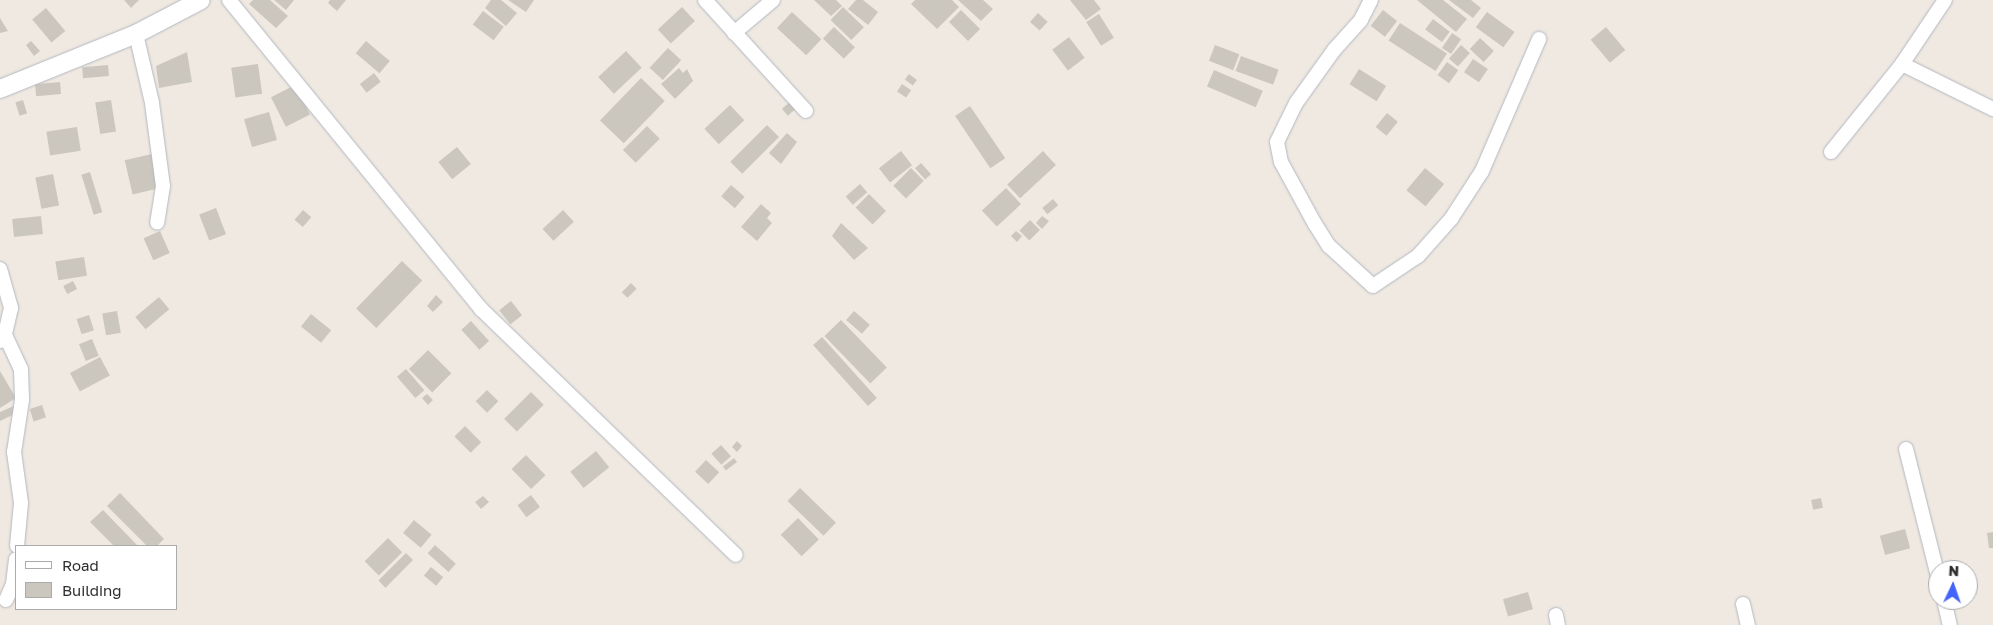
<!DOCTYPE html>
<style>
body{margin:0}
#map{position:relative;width:1993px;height:625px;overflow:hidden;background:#efe9e1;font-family:"Golos Text",sans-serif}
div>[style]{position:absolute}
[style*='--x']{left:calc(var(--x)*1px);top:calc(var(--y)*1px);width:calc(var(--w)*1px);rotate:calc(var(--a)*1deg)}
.building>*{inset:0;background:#cbc7bf;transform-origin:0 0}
.roads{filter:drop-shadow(0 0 1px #b4b7c1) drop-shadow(0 0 1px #b4b7c1)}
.minor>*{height:14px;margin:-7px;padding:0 7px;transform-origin:7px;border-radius:7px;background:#fff}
.tertiary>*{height:18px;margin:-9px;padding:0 9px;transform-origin:9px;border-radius:9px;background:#fff}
span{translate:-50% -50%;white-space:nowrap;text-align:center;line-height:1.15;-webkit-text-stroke:4px #fff;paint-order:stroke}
.legend{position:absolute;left:15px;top:545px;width:162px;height:65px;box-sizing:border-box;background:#fff;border:1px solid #ababab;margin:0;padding:6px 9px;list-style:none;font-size:15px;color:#2e2e2e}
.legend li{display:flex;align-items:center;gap:10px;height:25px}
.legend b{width:25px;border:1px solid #ababab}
.north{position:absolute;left:1928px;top:560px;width:50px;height:50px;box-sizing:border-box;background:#fff;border:1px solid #ababab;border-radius:50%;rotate:3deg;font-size:14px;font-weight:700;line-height:20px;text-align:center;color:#2e2e2e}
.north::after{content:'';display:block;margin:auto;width:18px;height:22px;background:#4264fb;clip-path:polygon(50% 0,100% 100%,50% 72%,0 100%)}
</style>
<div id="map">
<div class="building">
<i style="clip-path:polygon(124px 0,139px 0,131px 8px)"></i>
<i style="clip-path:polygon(253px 0,270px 0,288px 16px,276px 28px,249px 4px)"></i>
<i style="clip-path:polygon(274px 0,294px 0,286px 10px)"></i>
<i style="clip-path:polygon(330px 0,346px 0,337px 11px,328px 3px)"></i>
<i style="clip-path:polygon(491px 0,501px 0,517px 13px,506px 26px,485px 8px)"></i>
<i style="clip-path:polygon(508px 0,534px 0,526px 12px)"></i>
<i style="clip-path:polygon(814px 0,836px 0,842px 6px,831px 16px)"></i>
<i style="clip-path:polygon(856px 0,863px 0,878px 12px,868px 25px,848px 9px)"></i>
<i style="clip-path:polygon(915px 0,952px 0,959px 7px,937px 29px,911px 4px)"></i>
<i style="clip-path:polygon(958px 0,983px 0,993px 9px,981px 21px)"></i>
<i style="clip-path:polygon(1070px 0,1094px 0,1101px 9px,1086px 20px)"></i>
<i style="clip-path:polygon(1417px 0,1443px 0,1467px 19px,1456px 32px)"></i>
<i style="clip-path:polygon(1449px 0,1471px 0,1481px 8px,1473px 18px)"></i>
<i style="left:682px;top:7px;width:19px;height:33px;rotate:47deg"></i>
<i style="left:843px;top:7px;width:29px;height:18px;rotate:44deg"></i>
<i style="left:46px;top:8px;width:30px;height:18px;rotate:50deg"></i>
<i style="left:961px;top:10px;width:27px;height:17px;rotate:45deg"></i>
<i style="left:1383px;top:10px;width:18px;height:20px;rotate:38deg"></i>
<i style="left:483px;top:11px;width:26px;height:17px;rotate:37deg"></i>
<i style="left:792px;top:12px;width:40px;height:22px;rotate:43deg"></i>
<i style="left:1487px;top:12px;width:34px;height:19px;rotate:36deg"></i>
<i style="left:1038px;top:13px;width:13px;height:12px;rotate:42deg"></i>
<i style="left:1099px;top:14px;width:28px;height:15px;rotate:58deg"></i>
<i style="clip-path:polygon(0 18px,8px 31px,0 33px)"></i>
<i style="left:1433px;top:19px;width:21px;height:13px;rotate:37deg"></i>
<i style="left:1400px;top:23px;width:56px;height:21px;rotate:33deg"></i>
<i style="left:834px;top:27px;width:29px;height:16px;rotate:44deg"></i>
<i style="left:1606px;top:27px;width:30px;height:20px;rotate:50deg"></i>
<i style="left:1452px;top:33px;width:11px;height:18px;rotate:34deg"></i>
<i style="left:1069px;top:37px;width:26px;height:21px;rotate:53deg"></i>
<i style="left:1480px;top:38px;width:19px;height:15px;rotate:43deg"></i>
<i style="clip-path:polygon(31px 41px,40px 51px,34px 56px,26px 45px)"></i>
<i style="left:366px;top:41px;width:31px;height:16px;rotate:40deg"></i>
<i style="left:1215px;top:45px;width:26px;height:17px;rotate:21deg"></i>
<i style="left:1461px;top:45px;width:12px;height:18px;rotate:42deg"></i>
<i style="left:668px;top:48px;width:18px;height:27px;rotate:43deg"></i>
<i style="left:626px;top:51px;width:23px;height:38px;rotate:47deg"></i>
<i style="clip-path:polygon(187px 52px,192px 82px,159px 88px,156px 66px)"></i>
<i style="left:1241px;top:56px;width:40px;height:16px;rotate:20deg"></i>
<i style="left:1473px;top:59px;width:18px;height:16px;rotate:34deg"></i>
<i style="left:1447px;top:62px;width:14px;height:16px;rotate:36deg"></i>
<i style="left:258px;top:64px;width:30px;height:27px;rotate:82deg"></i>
<i style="left:108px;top:65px;width:11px;height:26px;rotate:85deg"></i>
<i style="clip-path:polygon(679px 68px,683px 73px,687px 69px,693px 81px,675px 99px,661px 84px)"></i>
<i style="left:1359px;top:69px;width:32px;height:18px;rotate:32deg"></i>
<i style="left:1214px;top:70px;width:53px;height:18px;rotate:23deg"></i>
<i style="left:374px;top:73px;width:11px;height:18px;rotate:52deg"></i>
<i style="left:909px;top:74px;width:10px;height:7px;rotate:37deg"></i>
<i style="left:641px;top:78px;width:33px;height:59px;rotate:44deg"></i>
<i style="left:60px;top:82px;width:12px;height:25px;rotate:85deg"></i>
<i style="left:902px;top:84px;width:11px;height:9px;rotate:34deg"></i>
<i style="left:295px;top:85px;width:33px;height:27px;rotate:63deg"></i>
<i style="left:23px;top:100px;width:14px;height:8px;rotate:73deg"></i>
<i style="left:111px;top:100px;width:32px;height:16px;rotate:81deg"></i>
<i style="left:791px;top:101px;width:9px;height:12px;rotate:49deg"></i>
<i style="left:730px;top:105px;width:21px;height:35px;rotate:47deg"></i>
<i style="left:970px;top:106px;width:63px;height:18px;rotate:56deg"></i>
<i style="left:269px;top:112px;width:29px;height:26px;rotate:74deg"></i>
<i style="left:1387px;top:113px;width:14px;height:18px;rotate:39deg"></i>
<i style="left:767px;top:125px;width:17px;height:52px;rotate:45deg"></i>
<i style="left:647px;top:126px;width:18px;height:34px;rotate:45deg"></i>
<i style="left:77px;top:127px;width:24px;height:31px;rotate:81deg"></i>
<i style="clip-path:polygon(787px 133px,797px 142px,781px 164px,769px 153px)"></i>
<i style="left:457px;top:147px;width:22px;height:24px;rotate:51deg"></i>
<i style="left:901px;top:151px;width:18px;height:28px;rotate:52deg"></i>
<i style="left:1043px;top:151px;width:19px;height:49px;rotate:47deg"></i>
<i style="left:152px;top:154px;width:35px;height:28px;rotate:77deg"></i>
<i style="left:921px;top:163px;width:15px;height:8px;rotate:48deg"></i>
<i style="left:911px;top:168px;width:18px;height:25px;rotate:45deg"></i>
<i style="left:1425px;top:168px;width:25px;height:29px;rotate:40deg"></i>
<i style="left:90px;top:172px;width:42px;height:9px;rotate:73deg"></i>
<i style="left:53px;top:174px;width:32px;height:18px;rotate:79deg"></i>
<i style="left:860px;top:184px;width:11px;height:19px;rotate:49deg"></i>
<i style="left:731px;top:185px;width:18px;height:15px;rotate:41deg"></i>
<i style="left:1006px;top:188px;width:22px;height:33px;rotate:47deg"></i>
<i style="left:869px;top:194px;width:24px;height:19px;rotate:45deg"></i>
<i style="left:1053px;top:199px;width:8px;height:14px;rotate:50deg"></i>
<i style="clip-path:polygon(761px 204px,771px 213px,767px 218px,772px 223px,757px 241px,741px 227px)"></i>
<i style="left:216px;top:208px;width:28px;height:18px;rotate:69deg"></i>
<i style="left:303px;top:210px;width:11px;height:13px;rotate:41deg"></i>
<i style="left:563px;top:210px;width:16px;height:28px;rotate:47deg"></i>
<i style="left:41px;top:216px;width:18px;height:29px;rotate:84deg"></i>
<i style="clip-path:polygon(1042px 216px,1049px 221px,1042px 229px,1036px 223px)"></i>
<i style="left:1030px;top:220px;width:14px;height:15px;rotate:45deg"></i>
<i style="clip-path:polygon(841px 223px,868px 248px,854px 260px,832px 236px)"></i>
<i style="left:160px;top:231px;width:24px;height:18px;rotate:66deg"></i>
<i style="clip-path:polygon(1016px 231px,1022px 236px,1017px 242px,1011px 236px)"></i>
<i style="left:84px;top:257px;width:19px;height:29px;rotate:81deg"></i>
<i style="left:402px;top:261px;width:28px;height:66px;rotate:44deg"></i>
<i style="left:73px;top:281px;width:9px;height:11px;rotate:63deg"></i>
<i style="left:631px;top:283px;width:8px;height:13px;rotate:45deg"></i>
<i style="clip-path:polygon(436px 295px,443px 302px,433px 312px,427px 306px)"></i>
<i style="left:159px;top:297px;width:16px;height:31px;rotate:50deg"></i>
<i style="left:511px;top:301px;width:18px;height:15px;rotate:52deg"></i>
<i style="left:117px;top:311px;width:22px;height:15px;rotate:80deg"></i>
<i style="left:854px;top:311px;width:21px;height:12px;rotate:41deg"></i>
<i style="left:311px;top:314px;width:26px;height:16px;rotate:39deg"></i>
<i style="left:89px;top:315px;width:16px;height:13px;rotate:72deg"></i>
<i style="left:841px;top:320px;width:66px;height:23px;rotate:46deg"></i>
<i style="left:471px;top:321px;width:27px;height:13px;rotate:48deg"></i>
<i style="left:822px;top:337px;width:82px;height:12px;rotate:48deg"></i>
<i style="left:92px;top:339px;width:18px;height:14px;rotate:68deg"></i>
<i style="left:428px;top:350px;width:33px;height:27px;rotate:45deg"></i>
<i style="left:100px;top:357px;width:21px;height:34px;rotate:62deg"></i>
<i style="left:406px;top:369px;width:28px;height:12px;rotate:49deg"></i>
<i style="clip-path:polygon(0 371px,16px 398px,0 408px)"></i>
<i style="left:487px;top:390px;width:16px;height:16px;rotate:45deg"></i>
<i style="left:531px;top:392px;width:18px;height:38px;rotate:45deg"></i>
<i style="clip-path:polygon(427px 394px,433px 400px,428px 405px,422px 398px)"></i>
<i style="clip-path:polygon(16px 405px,19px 412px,0 421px,0 412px)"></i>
<i style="left:42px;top:405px;width:13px;height:13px;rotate:72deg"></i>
<i style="left:465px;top:426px;width:23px;height:15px;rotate:45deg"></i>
<i style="clip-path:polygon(737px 441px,742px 446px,737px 452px,732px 447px)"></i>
<i style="left:721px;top:445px;width:15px;height:13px;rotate:48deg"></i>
<i style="left:596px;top:451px;width:21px;height:33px;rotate:51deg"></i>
<i style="left:526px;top:455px;width:28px;height:20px;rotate:46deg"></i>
<i style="left:734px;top:458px;width:5px;height:14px;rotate:53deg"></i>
<i style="left:706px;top:460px;width:18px;height:16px;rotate:43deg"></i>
<i style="left:800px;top:488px;width:50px;height:18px;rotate:44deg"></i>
<i style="clip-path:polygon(120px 493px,164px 539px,157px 546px,147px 546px,107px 506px)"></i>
<i style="left:531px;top:495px;width:15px;height:17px;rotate:53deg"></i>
<i style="clip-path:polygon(483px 496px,489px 502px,481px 509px,475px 502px)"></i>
<i style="left:1821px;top:498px;width:10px;height:10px;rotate:79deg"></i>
<i style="clip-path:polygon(103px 510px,138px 546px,114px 546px,90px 522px)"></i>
<i style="left:798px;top:518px;width:30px;height:24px;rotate:46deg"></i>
<i style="left:414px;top:520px;width:23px;height:17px;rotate:40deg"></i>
<i style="left:1905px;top:529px;width:20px;height:26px;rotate:75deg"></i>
<i style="clip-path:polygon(1993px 532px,1993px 548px,1989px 548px,1987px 533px)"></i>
<i style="left:388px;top:538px;width:20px;height:33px;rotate:45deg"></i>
<i style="left:435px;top:545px;width:28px;height:11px;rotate:42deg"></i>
<i style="left:406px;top:553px;width:10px;height:39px;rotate:45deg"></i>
<i style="left:431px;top:567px;width:16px;height:11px;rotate:40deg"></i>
<i style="left:1528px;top:592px;width:18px;height:26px;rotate:74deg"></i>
</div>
<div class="roads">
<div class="minor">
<i style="--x:229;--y:0;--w:399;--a:50.8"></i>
<i style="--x:481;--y:309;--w:354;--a:44"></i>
<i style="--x:705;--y:0;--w:150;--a:47.7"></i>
<i style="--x:1371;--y:0;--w:22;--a:117"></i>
<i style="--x:1361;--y:20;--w:40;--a:132"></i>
<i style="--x:1334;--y:50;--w:65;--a:125.6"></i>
<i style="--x:1296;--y:103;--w:43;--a:116"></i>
<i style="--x:1277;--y:142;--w:20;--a:79"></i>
<i style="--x:1281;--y:162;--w:71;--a:61.3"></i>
<i style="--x:1315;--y:224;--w:26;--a:58"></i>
<i style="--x:1329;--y:246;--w:59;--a:42.3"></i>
<i style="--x:1373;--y:286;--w:54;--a:-33.7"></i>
<i style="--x:1418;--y:256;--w:50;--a:-48.3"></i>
<i style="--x:1451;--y:219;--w:57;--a:-57.1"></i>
<i style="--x:1482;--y:171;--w:144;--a:-66.6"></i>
<i style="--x:734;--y:33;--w:51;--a:-40.2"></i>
<i style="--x:136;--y:34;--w:71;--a:76.9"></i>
<i style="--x:152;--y:103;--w:84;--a:82.5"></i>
<i style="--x:163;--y:186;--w:37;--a:99"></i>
<i style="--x:1902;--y:64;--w:102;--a:26.3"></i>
<i style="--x:1831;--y:152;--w:113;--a:-51.1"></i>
<i style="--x:1902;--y:64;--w:77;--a:-56.1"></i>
<i style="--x:0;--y:269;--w:41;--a:74.2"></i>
<i style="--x:11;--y:308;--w:28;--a:103"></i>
<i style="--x:5;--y:335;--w:8;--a:130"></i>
<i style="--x:5;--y:335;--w:38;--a:65"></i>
<i style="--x:21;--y:369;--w:31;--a:88"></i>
<i style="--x:22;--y:400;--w:53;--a:98.7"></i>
<i style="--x:14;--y:452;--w:51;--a:82.2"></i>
<i style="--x:21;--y:503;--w:43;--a:95.3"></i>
<i style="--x:1906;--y:449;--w:131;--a:75.9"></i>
<i style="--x:6;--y:600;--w:17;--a:-66"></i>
<i style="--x:13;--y:584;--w:25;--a:-83"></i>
<i style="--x:1944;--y:600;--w:26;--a:77"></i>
<i style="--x:1743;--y:604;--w:22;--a:77"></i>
<i style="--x:1556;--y:615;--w:10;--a:79"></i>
</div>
<div class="tertiary">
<i style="--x:0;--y:89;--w:147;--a:-22"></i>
<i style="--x:136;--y:34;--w:73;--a:-27.6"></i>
</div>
</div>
<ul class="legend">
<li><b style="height:6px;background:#fff"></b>Road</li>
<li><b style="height:14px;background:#cbc7bf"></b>Building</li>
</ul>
<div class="north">N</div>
</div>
